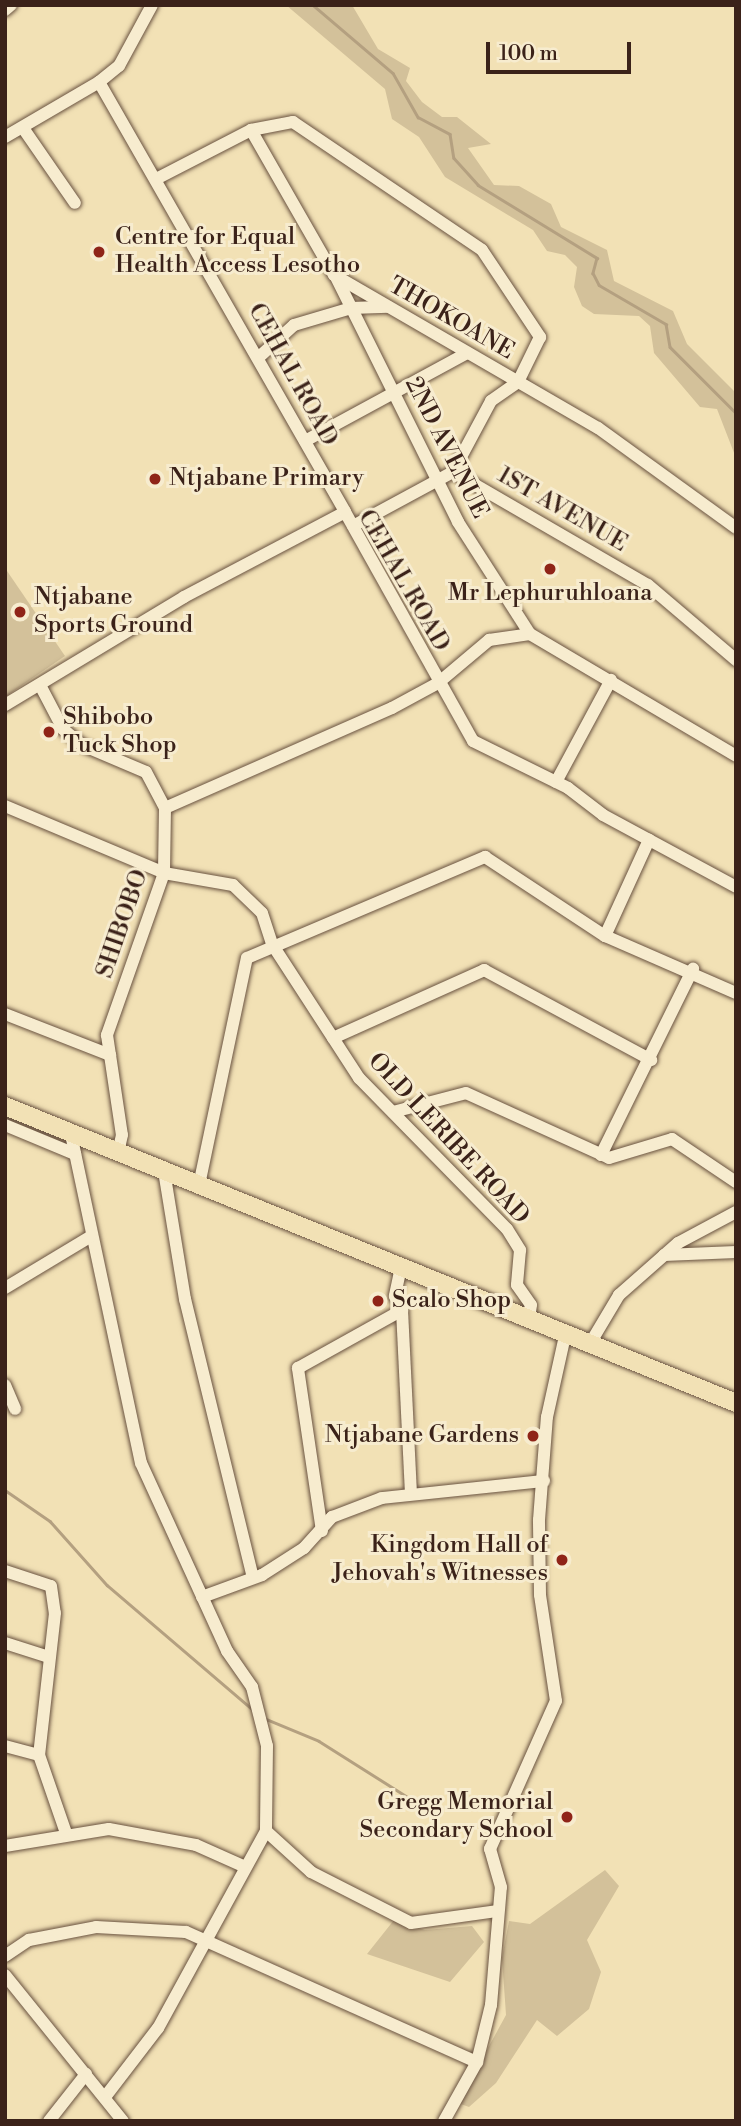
<!DOCTYPE html>
<style>
body{margin:0}
#map{position:relative;width:741px;height:2126px;overflow:hidden;background:#f2e1b5;font-family:"Libre Bodoni",serif}
div>[style]{position:absolute}
[style*='--x']{left:calc(var(--x)*1px);top:calc(var(--y)*1px);width:calc(var(--w)*1px);rotate:calc(var(--a)*1deg)}
.green>*{inset:0;background:#d3c19a}
.stream>*{height:2.5px;margin:-1.25px;padding:0 1.25px;transform-origin:1.25px;border-radius:1.25px;background:#b4a080}
.roads{filter:drop-shadow(0 0 2px #695240) drop-shadow(0 0 2px #695240)}
.minor>*{height:12px;margin:-6px;padding:0 6px;transform-origin:6px;border-radius:6px;background:#f7eccf}
.primary>*{height:18px;margin:-9px;padding:0 9px;transform-origin:9px;border-radius:9px;background:#f2e1b5}
.dots>*{width:19px;height:19px;translate:-50% -50%;box-sizing:border-box;border:4px solid #f7eccf;border-radius:50%}
span{translate:-50% -50%;white-space:nowrap;text-align:center;line-height:1.15;-webkit-text-stroke:6px #f7eccf;paint-order:stroke}
.poi-label{font-size:24px;color:#3b2219}
.left{translate:0 -50%;text-align:left}
.right{translate:-100% -50%;text-align:right}
.street-label{font-size:24px;color:#3b2219}
.frame{position:absolute;inset:0;border:7px solid #3b2219;pointer-events:none}
.scale{position:absolute;left:486px;top:42px;width:145px;height:32px;box-sizing:border-box;border:4px solid #3b2219;border-top:0;padding-left:9px;font-size:21px;line-height:24px;white-space:nowrap;color:#3b2219;-webkit-text-stroke:5px #f7eccf;paint-order:stroke}
</style>
<div id="map">
<div class="green">
<i style="clip-path:polygon(286px 5px,352px 5px,378px 49px,410px 68px,406px 81px,422px 102px,442px 117px,457px 117px,491px 144px,468px 148px,494px 185px,519px 186px,551px 204px,561px 227px,607px 250px,614px 281px,673px 311px,687px 344px,736px 393px,736px 458px,717px 409px,700px 407px,654px 353px,650px 326px,639px 316px,594px 314px,582px 306px,574px 287px,577px 267px,565px 255px,547px 251px,533px 230px,445px 177px,419px 137px,392px 119px,385px 89px)"></i>
<i style="clip-path:polygon(5px 568px,65px 656px,5px 697px)"></i>
<i style="clip-path:polygon(605px 1870px,619px 1886px,587px 1940px,601px 1972px,589px 2009px,557px 2036px,537px 2020px,496px 2083px,469px 2107px,458px 2103px,506px 2015px,502px 1958px,509px 1921px,530px 1924px)"></i>
<i style="clip-path:polygon(394px 1920px,425px 1930px,472px 1926px,484px 1942px,450px 1982px,367px 1954px)"></i>
</div>
<div class="stream">
<i style="--x:313;--y:5;--w:105;--a:40.4"></i>
<i style="--x:393;--y:73;--w:51;--a:60.4"></i>
<i style="--x:418;--y:117;--w:36;--a:28"></i>
<i style="--x:450;--y:134;--w:24;--a:81"></i>
<i style="--x:454;--y:158;--w:36;--a:48"></i>
<i style="--x:478;--y:185;--w:140;--a:31.5"></i>
<i style="--x:597;--y:258;--w:16;--a:105"></i>
<i style="--x:593;--y:273;--w:13;--a:63"></i>
<i style="--x:599;--y:285;--w:78;--a:30.2"></i>
<i style="--x:666;--y:324;--w:23;--a:80"></i>
<i style="--x:670;--y:347;--w:93;--a:45"></i>
<i style="--x:5;--y:1490;--w:55;--a:34.6"></i>
<i style="--x:50;--y:1521;--w:86;--a:48.3"></i>
<i style="--x:107;--y:1585;--w:191;--a:40.5"></i>
<i style="--x:266;--y:1719;--w:57;--a:22.5"></i>
<i style="--x:319;--y:1741;--w:103;--a:32.3"></i>
</div>
<div class="roads">
<div class="minor">
<i style="--x:5;--y:10;--w:8;--a:-40"></i>
<i style="--x:99;--y:82;--w:26;--a:-39"></i>
<i style="--x:119;--y:66;--w:69;--a:-61.6"></i>
<i style="--x:23;--y:128;--w:91;--a:55.3"></i>
<i style="--x:251;--y:130;--w:43;--a:-10.8"></i>
<i style="--x:293;--y:122;--w:228;--a:34.1"></i>
<i style="--x:482;--y:250;--w:105;--a:56.3"></i>
<i style="--x:540;--y:337;--w:50;--a:116.1"></i>
<i style="--x:518;--y:382;--w:33;--a:145"></i>
<i style="--x:491;--y:401;--w:81;--a:118.2"></i>
<i style="--x:5;--y:137;--w:109;--a:-30.3"></i>
<i style="--x:99;--y:82;--w:495;--a:60.2"></i>
<i style="--x:158;--y:178;--w:105;--a:-27.3"></i>
<i style="--x:251;--y:130;--w:167;--a:60.2"></i>
<i style="--x:334;--y:275;--w:305;--a:30.1"></i>
<i style="--x:598;--y:428;--w:170;--a:35.9"></i>
<i style="--x:335;--y:275;--w:276;--a:63.5"></i>
<i style="--x:458;--y:522;--w:133;--a:57.3"></i>
<i style="--x:258;--y:358;--w:49;--a:-42.5"></i>
<i style="--x:294;--y:325;--w:59;--a:-16.6"></i>
<i style="--x:351;--y:308;--w:37;--a:-2"></i>
<i style="--x:305;--y:441;--w:184;--a:-28.5"></i>
<i style="--x:353;--y:526;--w:114;--a:-28.4"></i>
<i style="--x:453;--y:472;--w:225;--a:30.1"></i>
<i style="--x:648;--y:585;--w:116;--a:40.4"></i>
<i style="--x:40;--y:685;--w:50;--a:62.4"></i>
<i style="--x:63;--y:729;--w:25;--a:40"></i>
<i style="--x:82;--y:745;--w:69;--a:22.9"></i>
<i style="--x:146;--y:772;--w:41;--a:62.2"></i>
<i style="--x:165;--y:808;--w:65;--a:90.9"></i>
<i style="--x:164;--y:873;--w:172;--a:109.4"></i>
<i style="--x:107;--y:1035;--w:101;--a:81.5"></i>
<i style="--x:122;--y:1135;--w:18;--a:103"></i>
<i style="--x:5;--y:705;--w:209;--a:-31.1"></i>
<i style="--x:184;--y:597;--w:182;--a:-27.8"></i>
<i style="--x:345;--y:512;--w:262;--a:60.8"></i>
<i style="--x:473;--y:741;--w:106;--a:26.3"></i>
<i style="--x:568;--y:788;--w:44;--a:37.6"></i>
<i style="--x:603;--y:815;--w:151;--a:28.4"></i>
<i style="--x:556;--y:782;--w:116;--a:-61.7"></i>
<i style="--x:5;--y:806;--w:173;--a:22.8"></i>
<i style="--x:164;--y:873;--w:70;--a:9.9"></i>
<i style="--x:233;--y:885;--w:40;--a:44"></i>
<i style="--x:262;--y:913;--w:33;--a:72"></i>
<i style="--x:272;--y:944;--w:160;--a:57"></i>
<i style="--x:359;--y:1078;--w:211;--a:45.6"></i>
<i style="--x:507;--y:1229;--w:25;--a:58"></i>
<i style="--x:520;--y:1250;--w:35;--a:95"></i>
<i style="--x:517;--y:1285;--w:24;--a:55"></i>
<i style="--x:531;--y:1305;--w:13;--a:99"></i>
<i style="--x:165;--y:808;--w:248;--a:-23.8"></i>
<i style="--x:392;--y:708;--w:52;--a:-28.5"></i>
<i style="--x:438;--y:683;--w:67;--a:-40.1"></i>
<i style="--x:489;--y:640;--w:41;--a:-8.3"></i>
<i style="--x:530;--y:634;--w:239;--a:30.6"></i>
<i style="--x:605;--y:936;--w:106;--a:-65.4"></i>
<i style="--x:5;--y:1014;--w:113;--a:21.3"></i>
<i style="--x:333;--y:1038;--w:166;--a:-24.2"></i>
<i style="--x:484;--y:970;--w:190;--a:28.3"></i>
<i style="--x:393;--y:1112;--w:75;--a:-14.6"></i>
<i style="--x:466;--y:1093;--w:157;--a:24.4"></i>
<i style="--x:609;--y:1158;--w:66;--a:-16.8"></i>
<i style="--x:672;--y:1139;--w:77;--a:33.9"></i>
<i style="--x:5;--y:1125;--w:76;--a:22.5"></i>
<i style="--x:71;--y:1134;--w:336;--a:78"></i>
<i style="--x:141;--y:1463;--w:207;--a:65.4"></i>
<i style="--x:227;--y:1651;--w:44;--a:55.2"></i>
<i style="--x:252;--y:1687;--w:61;--a:75.7"></i>
<i style="--x:267;--y:1746;--w:85;--a:90.7"></i>
<i style="--x:266;--y:1831;--w:225;--a:118.7"></i>
<i style="--x:158;--y:2028;--w:87;--a:127.5"></i>
<i style="--x:601;--y:1155;--w:208;--a:-63.7"></i>
<i style="--x:164;--y:1171;--w:130;--a:80.7"></i>
<i style="--x:185;--y:1299;--w:286;--a:76.3"></i>
<i style="--x:199;--y:1185;--w:232;--a:-78.1"></i>
<i style="--x:247;--y:958;--w:259;--a:-23"></i>
<i style="--x:485;--y:857;--w:144;--a:33.4"></i>
<i style="--x:605;--y:936;--w:143;--a:23.5"></i>
<i style="--x:664;--y:1255;--w:72;--a:-2.4"></i>
<i style="--x:401;--y:1267;--w:30;--a:102"></i>
<i style="--x:395;--y:1296;--w:16;--a:63"></i>
<i style="--x:402;--y:1310;--w:184;--a:87.2"></i>
<i style="--x:5;--y:1288;--w:99;--a:-31"></i>
<i style="--x:591;--y:1342;--w:55;--a:-59.2"></i>
<i style="--x:619;--y:1295;--w:79;--a:-41.4"></i>
<i style="--x:678;--y:1243;--w:66;--a:-28.1"></i>
<i style="--x:5;--y:1385;--w:26;--a:67"></i>
<i style="--x:322;--y:1531;--w:165;--a:-98.4"></i>
<i style="--x:298;--y:1368;--w:119;--a:-29.1"></i>
<i style="--x:5;--y:1571;--w:48;--a:18.1"></i>
<i style="--x:51;--y:1586;--w:27;--a:82"></i>
<i style="--x:55;--y:1613;--w:143;--a:96.4"></i>
<i style="--x:39;--y:1755;--w:83;--a:70.9"></i>
<i style="--x:202;--y:1597;--w:64;--a:-20.1"></i>
<i style="--x:262;--y:1575;--w:50;--a:-32.7"></i>
<i style="--x:304;--y:1548;--w:42;--a:-47.9"></i>
<i style="--x:332;--y:1517;--w:53;--a:-20.8"></i>
<i style="--x:382;--y:1498;--w:163;--a:-6"></i>
<i style="--x:5;--y:1643;--w:46;--a:17.7"></i>
<i style="--x:5;--y:1746;--w:35;--a:15"></i>
<i style="--x:266;--y:1831;--w:61;--a:42.3"></i>
<i style="--x:311;--y:1872;--w:112;--a:27"></i>
<i style="--x:411;--y:1923;--w:88;--a:-7.9"></i>
<i style="--x:5;--y:1846;--w:105;--a:-9.3"></i>
<i style="--x:109;--y:1829;--w:88;--a:10.4"></i>
<i style="--x:196;--y:1845;--w:51;--a:24.1"></i>
<i style="--x:5;--y:1956;--w:29;--a:-34"></i>
<i style="--x:29;--y:1940;--w:68;--a:-11"></i>
<i style="--x:96;--y:1927;--w:90;--a:3.2"></i>
<i style="--x:186;--y:1932;--w:319;--a:24.1"></i>
<i style="--x:5;--y:1975;--w:188;--a:51.1"></i>
<i style="--x:49;--y:2121;--w:60;--a:-51.8"></i>
<i style="--x:444;--y:2121;--w:68;--a:-60.8"></i>
<i style="--x:477;--y:2062;--w:59;--a:-76.2"></i>
<i style="--x:491;--y:2005;--w:118;--a:-85.2"></i>
<i style="--x:501;--y:1887;--w:40;--a:-106"></i>
<i style="--x:490;--y:1849;--w:162;--a:-66"></i>
<i style="--x:556;--y:1701;--w:107;--a:-98.6"></i>
<i style="--x:540;--y:1595;--w:75;--a:-90.8"></i>
<i style="--x:539;--y:1520;--w:103;--a:-85.6"></i>
<i style="--x:547;--y:1417;--w:88;--a:-77.5"></i>
</div>
<div class="primary">
<i style="--x:5;--y:1106;--w:789;--a:22.11"></i>
</div>
</div>
<div class="dots">
<i style="left:99px;top:252px;background:#8f2418"></i>
<i style="left:155px;top:479px;background:#8f2418"></i>
<i style="left:550px;top:569px;background:#8f2418"></i>
<i style="left:20px;top:612px;background:#8f2418"></i>
<i style="left:49px;top:732px;background:#8f2418"></i>
<i style="left:378px;top:1301px;background:#8f2418"></i>
<i style="left:533px;top:1436px;background:#8f2418"></i>
<i style="left:562px;top:1560px;background:#8f2418"></i>
<i style="left:567px;top:1817px;background:#8f2418"></i>
</div>
<div class="poi-label">
<span class="left" style="left:115px;top:252px">Centre for Equal<br>Health Access Lesotho</span>
<span class="left" style="left:169px;top:479px">Ntjabane Primary</span>
<span style="left:550px;top:594px">Mr Lephuruhloana</span>
<span class="left" style="left:34px;top:612px">Ntjabane<br>Sports Ground</span>
<span class="left" style="left:63px;top:732px">Shibobo<br>Tuck Shop</span>
<span class="left" style="left:392px;top:1301px">Scalo Shop</span>
<span class="right" style="left:519px;top:1436px">Ntjabane Gardens</span>
<span class="right" style="left:548px;top:1560px">Kingdom Hall of<br>Jehovah's Witnesses</span>
<span class="right" style="left:553px;top:1817px">Gregg Memorial<br>Secondary School</span>
</div>
<div class="street-label">
<span style="left:451px;top:319px;rotate:30deg">THOKOANE</span>
<span style="left:292px;top:375px;rotate:61deg">CEHAL ROAD</span>
<span style="left:446px;top:448px;rotate:63deg">2ND AVENUE</span>
<span style="left:562px;top:510px;rotate:30deg">1ST AVENUE</span>
<span style="left:403px;top:581px;rotate:60deg">CEHAL ROAD</span>
<span style="left:123px;top:924px;rotate:-71deg">SHIBOBO</span>
<span style="left:448px;top:1139px;rotate:47deg">OLD LERIBE ROAD</span>
</div>
<div class="frame"></div>
<div class="scale">100 m</div>
</div>
